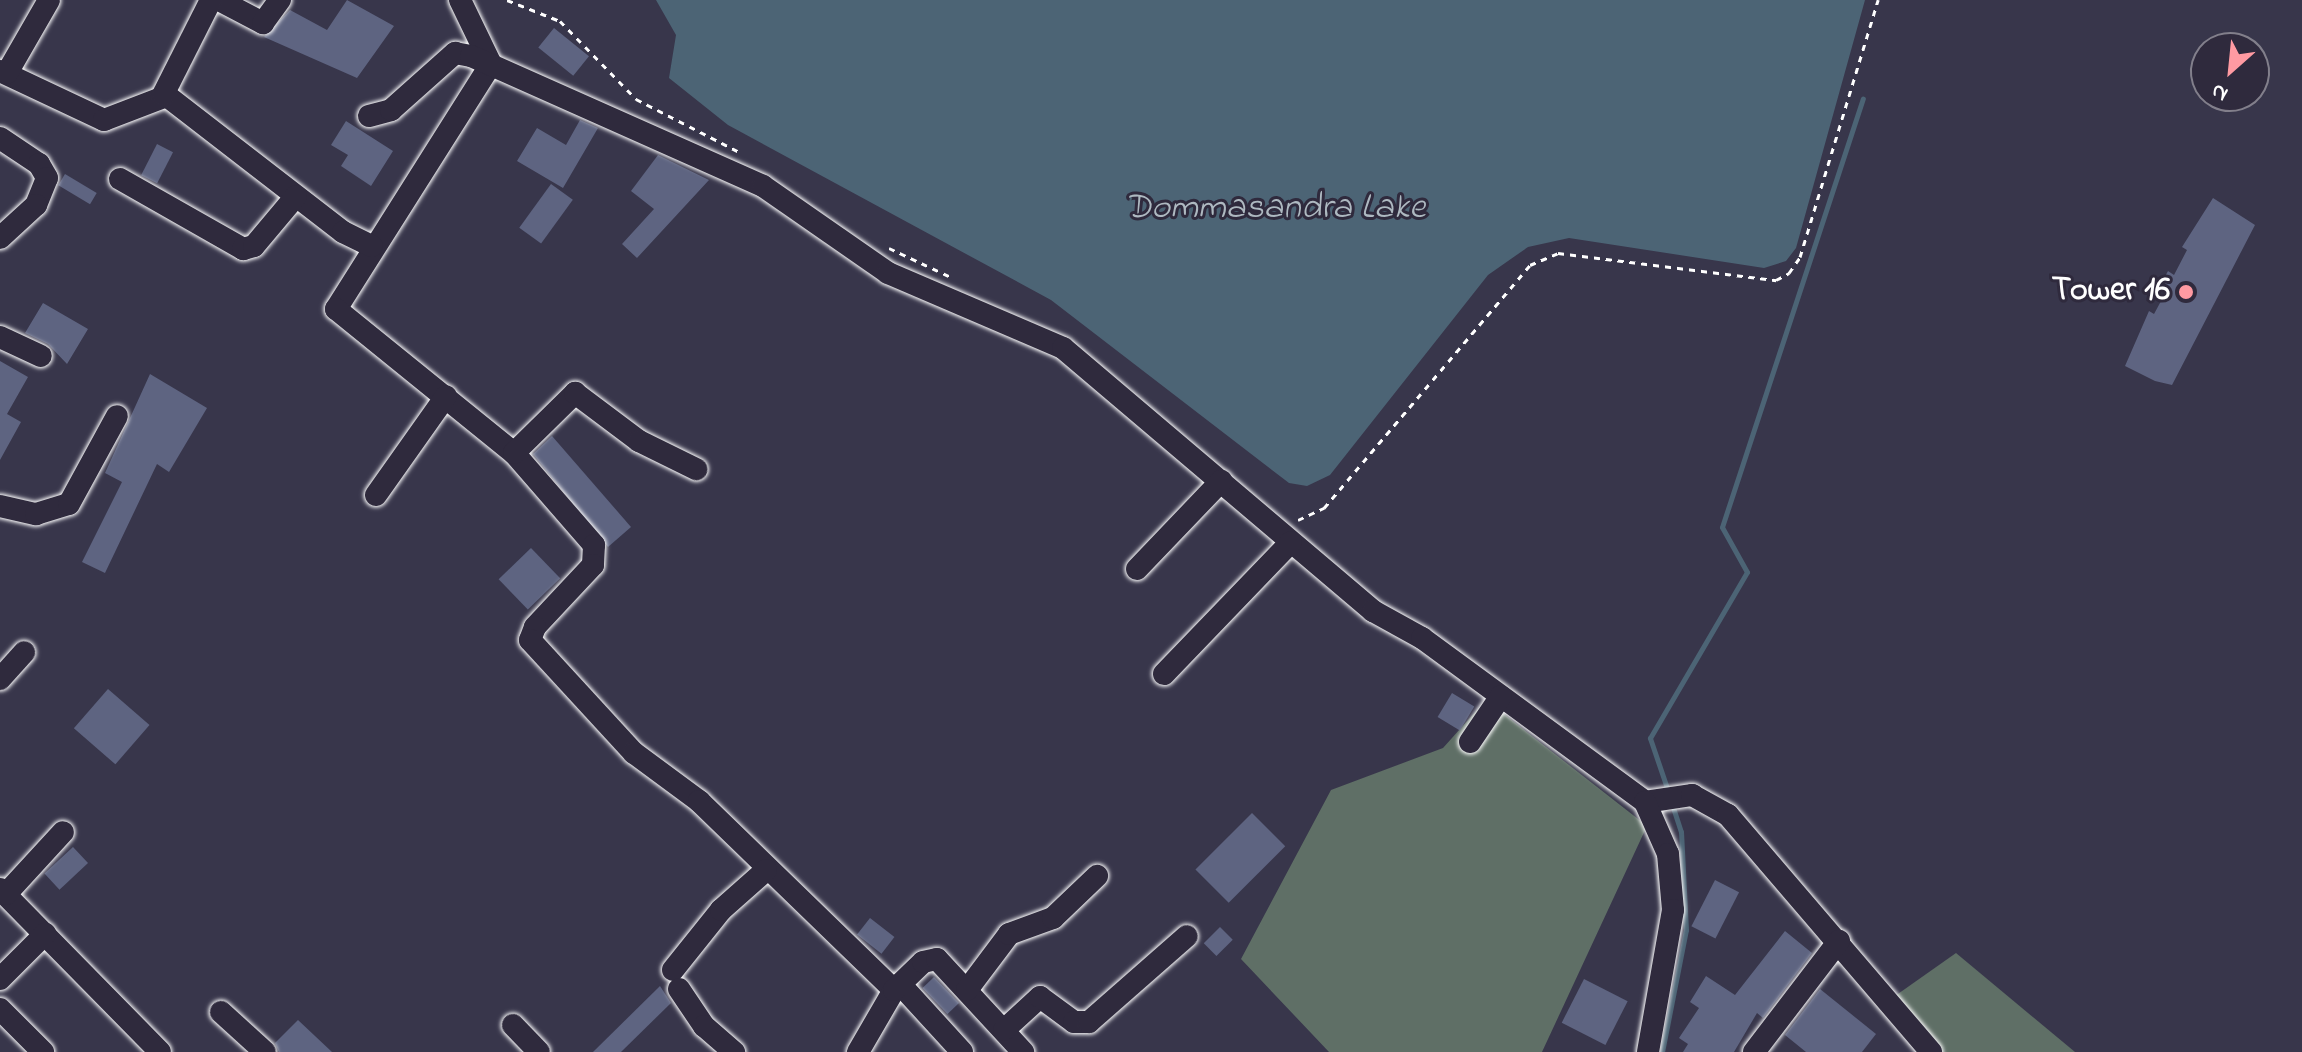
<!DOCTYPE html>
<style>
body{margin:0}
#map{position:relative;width:2302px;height:1052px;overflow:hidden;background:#38364b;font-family:"Indie Flower",sans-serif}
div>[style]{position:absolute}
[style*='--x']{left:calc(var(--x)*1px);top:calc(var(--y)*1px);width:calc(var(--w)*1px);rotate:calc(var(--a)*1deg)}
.green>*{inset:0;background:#5f6f66}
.water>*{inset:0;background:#4c6475}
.stream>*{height:5px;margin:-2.5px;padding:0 2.5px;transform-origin:2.5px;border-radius:2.5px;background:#4c6475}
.building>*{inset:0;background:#5e6481;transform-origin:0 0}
.path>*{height:3px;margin-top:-1.5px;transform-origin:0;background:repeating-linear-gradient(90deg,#fff 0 6px,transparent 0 12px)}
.roads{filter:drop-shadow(0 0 2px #fff) drop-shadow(0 0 2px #fff)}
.minor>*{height:22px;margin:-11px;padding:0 11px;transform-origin:11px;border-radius:11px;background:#2f2a3d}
.dots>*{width:22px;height:22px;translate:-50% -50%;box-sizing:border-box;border:4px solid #2f2a3d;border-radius:50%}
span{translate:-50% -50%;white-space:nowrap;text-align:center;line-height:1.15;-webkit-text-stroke:6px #2f2a3d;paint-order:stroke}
.poi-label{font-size:34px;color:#fff;font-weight:700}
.right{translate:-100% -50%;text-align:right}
.water-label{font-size:36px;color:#aeb9c1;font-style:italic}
.north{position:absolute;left:2190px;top:32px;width:80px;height:80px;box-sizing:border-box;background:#2f2a3d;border:2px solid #827f8b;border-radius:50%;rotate:207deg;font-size:22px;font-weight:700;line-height:32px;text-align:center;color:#fff}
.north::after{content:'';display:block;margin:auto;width:28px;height:36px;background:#ff9aa2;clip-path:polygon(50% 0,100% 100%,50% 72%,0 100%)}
</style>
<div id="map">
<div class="green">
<i style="clip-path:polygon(1486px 700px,1647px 826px,1542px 1052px,1329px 1052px,1241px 959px,1331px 790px,1443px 748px)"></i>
<i style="clip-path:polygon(1956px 953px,2075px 1052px,1942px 1052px,1895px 996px)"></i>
</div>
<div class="water">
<i style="clip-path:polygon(656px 0,1865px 0,1796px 248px,1786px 261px,1764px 268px,1569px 238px,1528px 247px,1488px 275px,1330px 475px,1307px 486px,1289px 483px,1051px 300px,728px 125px,669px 78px,676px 35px)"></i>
</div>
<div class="stream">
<i style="--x:1668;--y:791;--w:56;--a:-108.8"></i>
<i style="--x:1650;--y:738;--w:192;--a:-59.7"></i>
<i style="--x:1747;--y:572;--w:51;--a:-119.1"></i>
<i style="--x:1722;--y:527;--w:451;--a:-71.8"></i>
<i style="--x:1662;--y:1052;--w:124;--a:-78.9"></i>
<i style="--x:1686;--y:930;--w:98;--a:-92.9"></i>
<i style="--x:1681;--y:832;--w:28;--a:-108"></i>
</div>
<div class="building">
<i style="clip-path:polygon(347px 0,394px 26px,357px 78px,264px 37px,290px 10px,327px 30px)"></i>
<i style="left:554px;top:28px;width:45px;height:25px;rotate:39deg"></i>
<i style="clip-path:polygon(580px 120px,598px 128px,563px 188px,517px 161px,537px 128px,566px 145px)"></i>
<i style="clip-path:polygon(346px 121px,393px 151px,371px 186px,341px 166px,348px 155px,331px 145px)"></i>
<i style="left:157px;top:144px;width:18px;height:35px;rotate:27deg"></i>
<i style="clip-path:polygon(658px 155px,709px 180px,637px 258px,622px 244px,654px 209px,631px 191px)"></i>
<i style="left:65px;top:174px;width:37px;height:13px;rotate:31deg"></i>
<i style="left:551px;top:184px;width:27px;height:54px;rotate:36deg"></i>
<i style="clip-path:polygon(2213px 198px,2255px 225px,2172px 385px,2155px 381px,2125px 366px,2149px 311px,2154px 314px,2167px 290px,2160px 286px,2168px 271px,2174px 275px,2187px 250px,2182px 247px)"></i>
<i style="clip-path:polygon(43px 303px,88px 329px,67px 364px,48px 344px,25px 333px)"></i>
<i style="clip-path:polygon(0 361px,28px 377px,7px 414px,21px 422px,0 460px)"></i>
<i style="clip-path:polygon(150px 374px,207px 408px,169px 472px,157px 464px,105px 573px,82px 562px,122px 482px,105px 473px)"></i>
<i style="clip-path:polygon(552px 436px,631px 527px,608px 547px,533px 454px)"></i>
<i style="left:531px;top:548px;width:42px;height:45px;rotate:46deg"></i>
<i style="left:108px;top:689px;width:55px;height:52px;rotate:41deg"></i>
<i style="left:1452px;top:693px;width:26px;height:28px;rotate:31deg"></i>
<i style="left:1252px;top:813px;width:47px;height:80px;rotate:45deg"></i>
<i style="left:73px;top:847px;width:22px;height:39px;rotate:47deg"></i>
<i style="left:1715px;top:880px;width:27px;height:52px;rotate:27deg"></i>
<i style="left:870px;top:918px;width:31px;height:21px;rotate:38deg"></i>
<i style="left:1220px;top:927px;width:18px;height:23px;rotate:45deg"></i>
<i style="clip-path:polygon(1785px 931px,1812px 953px,1763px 1018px,1757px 1013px,1734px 1052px,1683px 1052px,1688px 1044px,1679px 1038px,1699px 1008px,1690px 1002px,1706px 976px,1735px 995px)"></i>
<i style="left:934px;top:977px;width:36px;height:16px;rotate:46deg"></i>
<i style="left:1584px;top:979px;width:49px;height:49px;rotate:27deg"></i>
<i style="clip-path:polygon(660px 986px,671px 1003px,621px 1052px,593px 1052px)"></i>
<i style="clip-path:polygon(1820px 989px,1876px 1034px,1862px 1052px,1806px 1052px,1785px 1035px)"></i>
<i style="clip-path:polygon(298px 1020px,332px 1052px,279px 1052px,275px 1043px)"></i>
</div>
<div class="path">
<i style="--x:507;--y:0;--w:57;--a:21.6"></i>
<i style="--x:560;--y:21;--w:109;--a:45.7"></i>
<i style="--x:636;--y:99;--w:118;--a:27.2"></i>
<i style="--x:889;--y:248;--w:68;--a:25.1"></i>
<i style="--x:1298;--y:520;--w:29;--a:-25"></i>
<i style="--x:1324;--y:508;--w:319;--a:-49.7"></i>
<i style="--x:1530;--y:265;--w:30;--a:-23"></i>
<i style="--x:1558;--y:253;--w:220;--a:7.1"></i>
<i style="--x:1776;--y:280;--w:15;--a:-28"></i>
<i style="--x:1789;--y:273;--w:19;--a:-55"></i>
<i style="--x:1800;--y:257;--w:269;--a:-73.1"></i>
</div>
<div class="roads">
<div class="minor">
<i style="--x:219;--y:0;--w:50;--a:27.6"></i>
<i style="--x:263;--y:23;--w:29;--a:-54"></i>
<i style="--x:460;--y:0;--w:71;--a:64.2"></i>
<i style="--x:491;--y:64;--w:290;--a:122.3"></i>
<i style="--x:336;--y:309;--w:229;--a:39"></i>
<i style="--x:514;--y:453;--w:122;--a:49"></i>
<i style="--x:594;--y:545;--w:20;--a:93"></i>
<i style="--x:593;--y:565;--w:85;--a:133.1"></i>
<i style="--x:535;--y:627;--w:14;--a:111"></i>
<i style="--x:530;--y:640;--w:154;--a:47.4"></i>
<i style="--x:634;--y:753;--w:81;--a:36.4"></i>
<i style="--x:699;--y:801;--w:272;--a:44.1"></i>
<i style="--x:894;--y:990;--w:72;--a:120.1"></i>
<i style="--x:0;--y:71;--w:115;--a:25.2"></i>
<i style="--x:104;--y:120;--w:67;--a:-20.9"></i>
<i style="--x:167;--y:96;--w:222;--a:37.7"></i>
<i style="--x:343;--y:232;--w:32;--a:26"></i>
<i style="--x:7;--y:73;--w:84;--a:-60.1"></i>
<i style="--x:163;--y:95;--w:106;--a:-63.2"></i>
<i style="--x:369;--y:116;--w:23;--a:-15"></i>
<i style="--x:391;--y:110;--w:86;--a:-41.7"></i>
<i style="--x:455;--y:53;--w:16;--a:11"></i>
<i style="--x:471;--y:56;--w:320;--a:24"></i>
<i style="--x:763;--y:186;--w:152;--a:34.8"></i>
<i style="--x:888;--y:273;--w:190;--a:23.2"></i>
<i style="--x:1063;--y:348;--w:407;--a:40.3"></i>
<i style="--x:1373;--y:611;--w:56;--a:28.9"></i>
<i style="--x:1422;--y:638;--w:277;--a:36.3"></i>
<i style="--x:1645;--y:802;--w:48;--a:-8.5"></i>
<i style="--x:1692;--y:795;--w:41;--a:29.1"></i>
<i style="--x:1728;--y:815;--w:312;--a:49.4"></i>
<i style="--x:0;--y:138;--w:47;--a:33.7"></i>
<i style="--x:39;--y:164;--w:16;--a:60"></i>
<i style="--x:47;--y:178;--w:29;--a:112"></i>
<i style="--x:36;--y:205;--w:49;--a:137.5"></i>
<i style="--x:120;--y:179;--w:142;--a:29.6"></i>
<i style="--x:243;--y:249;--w:11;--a:-15"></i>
<i style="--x:254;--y:246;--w:65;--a:-50"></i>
<i style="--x:0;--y:337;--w:45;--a:24.9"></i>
<i style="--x:514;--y:453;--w:86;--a:-44.5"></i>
<i style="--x:575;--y:393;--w:80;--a:36.9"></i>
<i style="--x:639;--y:441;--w:64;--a:26.2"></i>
<i style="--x:376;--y:495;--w:121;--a:-54.7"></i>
<i style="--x:0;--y:506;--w:37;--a:13"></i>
<i style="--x:36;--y:514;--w:34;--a:-17"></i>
<i style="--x:69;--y:504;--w:100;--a:-61.4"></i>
<i style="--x:1137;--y:569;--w:122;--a:-46.3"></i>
<i style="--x:1164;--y:674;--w:183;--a:-46.1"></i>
<i style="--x:0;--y:679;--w:36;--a:-48"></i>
<i style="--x:1470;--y:742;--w:55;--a:-56"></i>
<i style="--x:1645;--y:802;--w:57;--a:66.1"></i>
<i style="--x:1668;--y:854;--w:56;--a:84.9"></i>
<i style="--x:1673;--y:910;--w:144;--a:100"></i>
<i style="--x:0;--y:889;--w:228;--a:45.5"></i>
<i style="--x:6;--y:894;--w:84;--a:-47.4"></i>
<i style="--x:673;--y:970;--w:77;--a:-51.3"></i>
<i style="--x:721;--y:910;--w:60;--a:-41.6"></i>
<i style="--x:0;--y:979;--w:64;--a:-45"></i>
<i style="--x:900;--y:984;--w:92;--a:47.6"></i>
<i style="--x:679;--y:989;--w:45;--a:56"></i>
<i style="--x:704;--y:1026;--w:40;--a:41"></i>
<i style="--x:894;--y:990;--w:40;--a:-44"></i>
<i style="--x:923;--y:962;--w:14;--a:-12"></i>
<i style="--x:937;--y:959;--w:127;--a:47.2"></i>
<i style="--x:967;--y:990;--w:70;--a:-53.1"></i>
<i style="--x:1009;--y:934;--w:47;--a:-20"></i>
<i style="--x:1053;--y:918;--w:61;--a:-43.7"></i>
<i style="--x:0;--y:1009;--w:61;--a:45"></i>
<i style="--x:221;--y:1012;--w:59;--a:42.3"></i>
<i style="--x:513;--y:1025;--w:37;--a:46"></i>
<i style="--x:1004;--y:1030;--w:49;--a:-42.5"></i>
<i style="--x:1040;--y:997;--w:42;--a:36.3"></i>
<i style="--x:1074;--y:1022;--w:15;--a:0"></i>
<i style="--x:1089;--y:1022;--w:130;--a:-41.3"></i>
<i style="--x:1754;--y:1052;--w:140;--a:-52.6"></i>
</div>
</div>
<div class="dots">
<i style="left:2186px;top:292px;background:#ff9aa2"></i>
</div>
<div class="poi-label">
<span class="right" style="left:2170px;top:292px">Tower 16</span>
</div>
<div class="water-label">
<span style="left:1275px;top:209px">Dommasandra Lake</span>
</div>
<div class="north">N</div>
</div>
